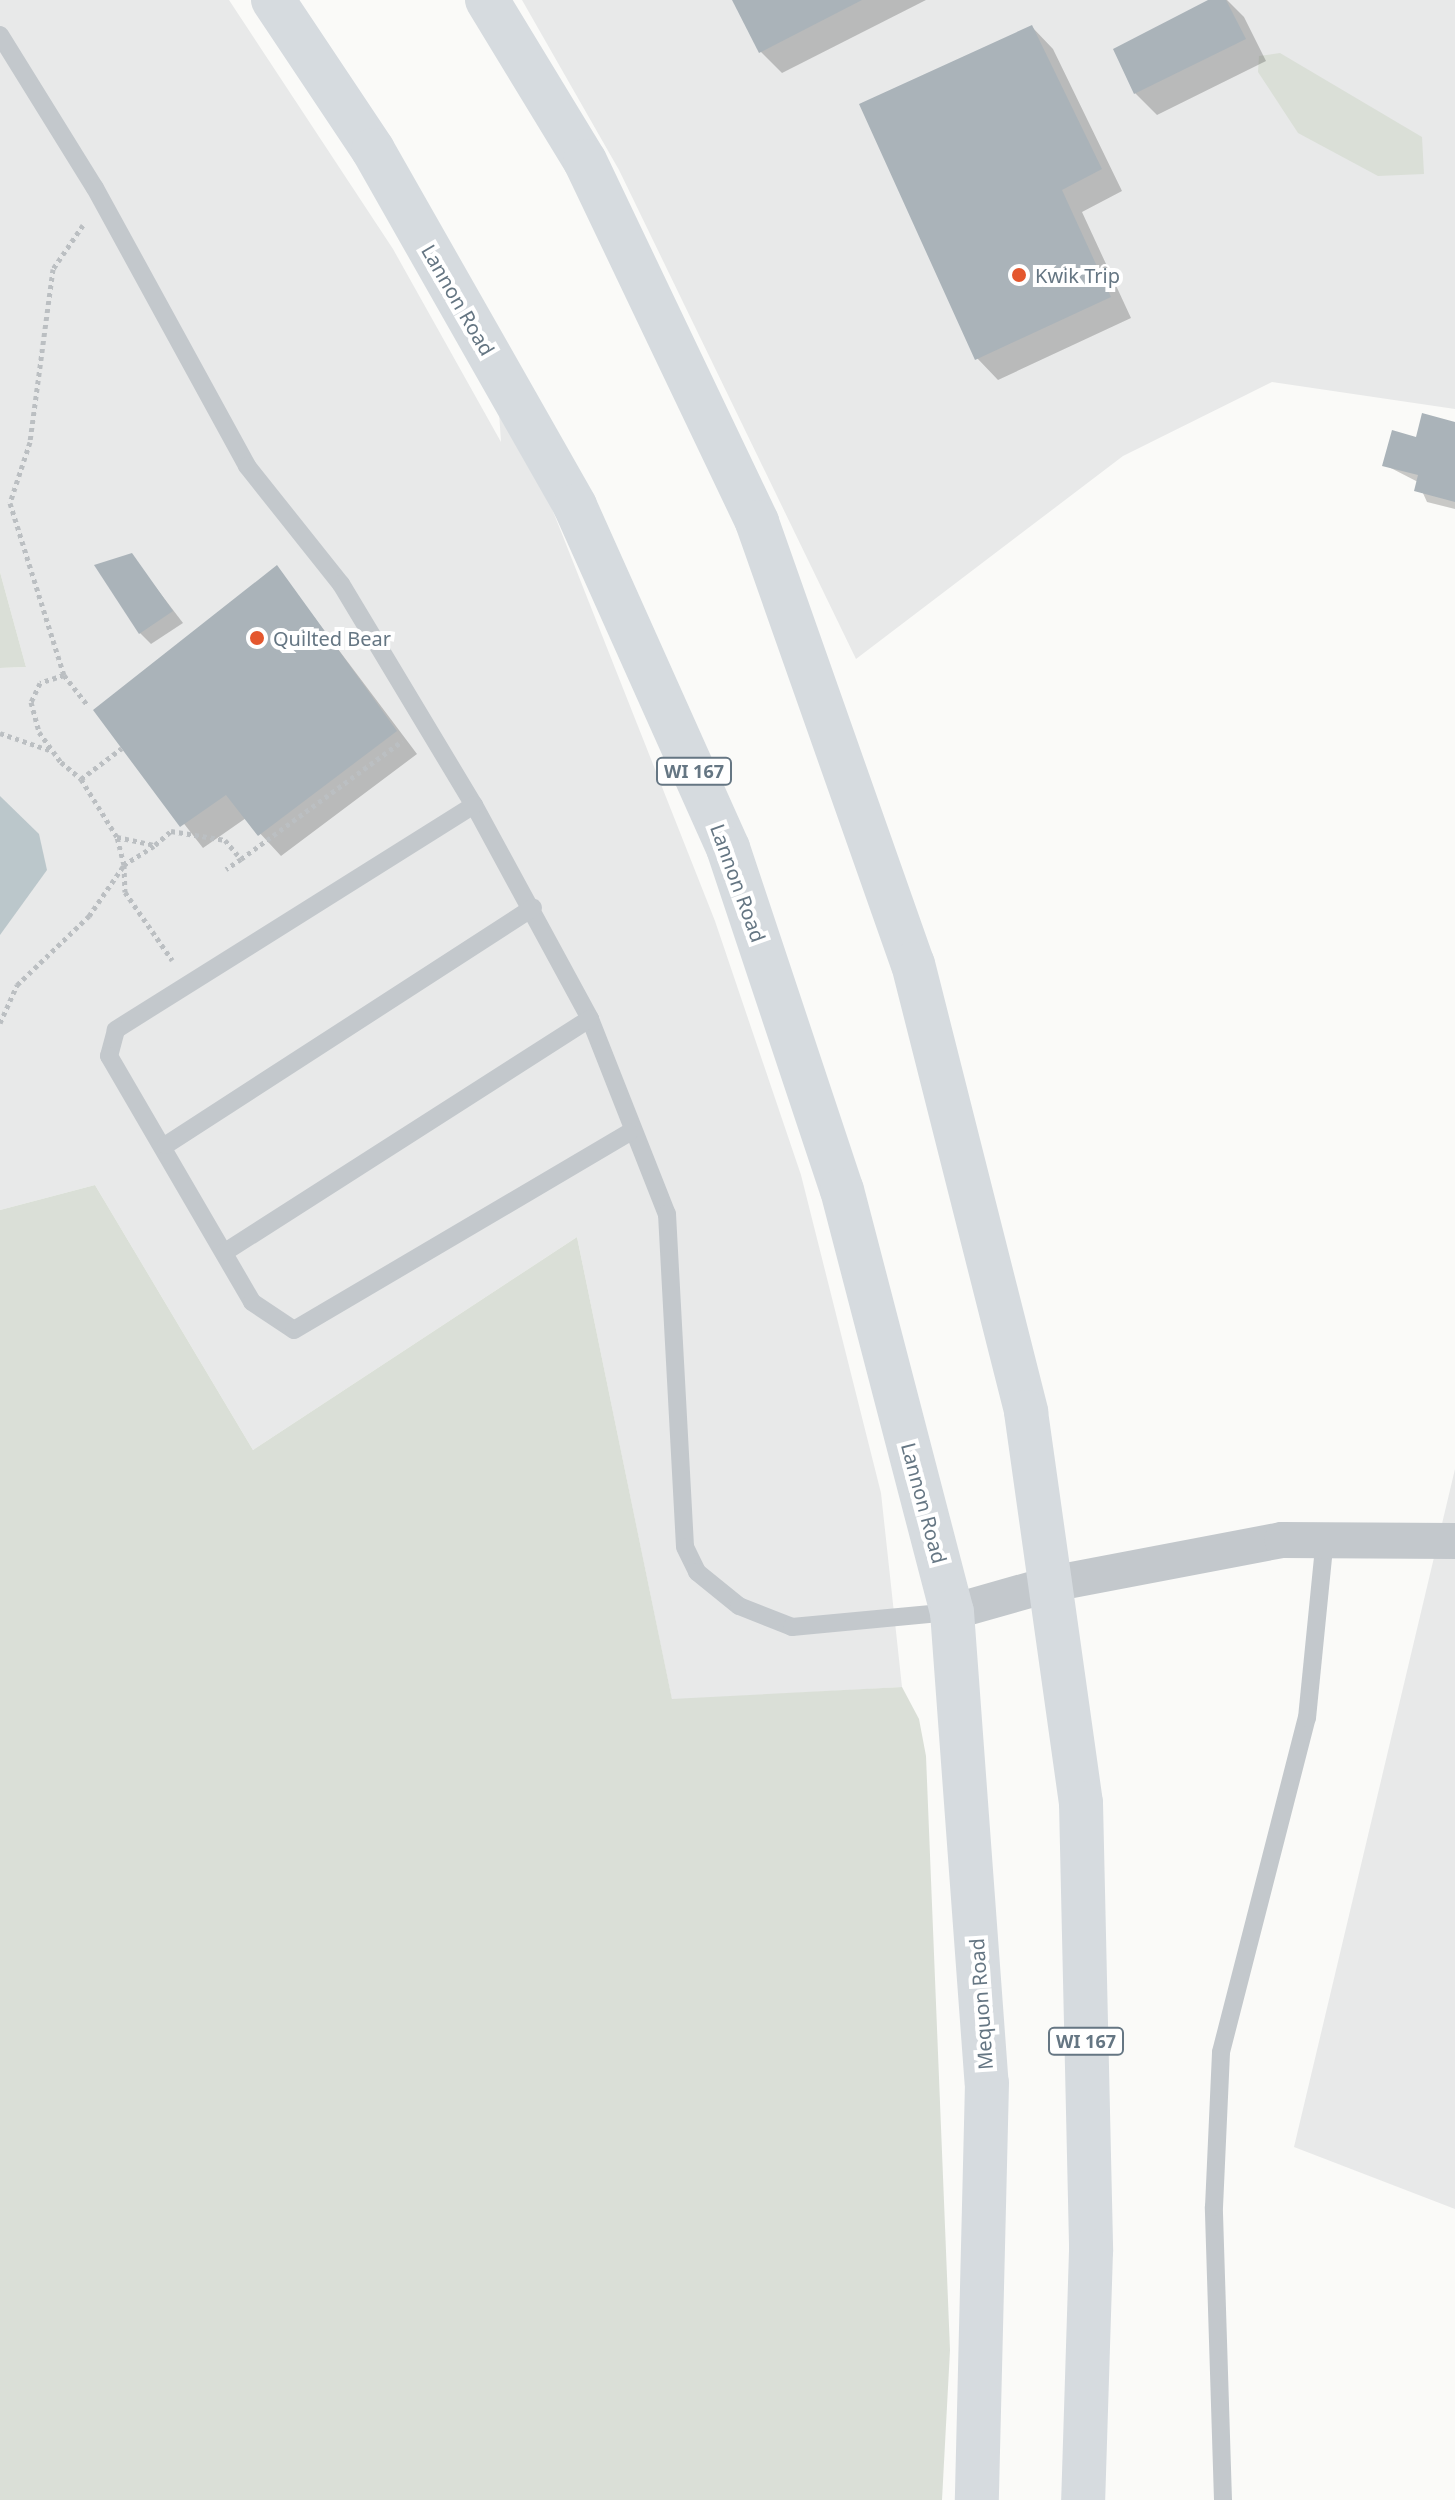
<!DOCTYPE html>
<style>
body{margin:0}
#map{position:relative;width:1455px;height:2500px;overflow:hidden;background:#fafaf8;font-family:"Noto Sans",sans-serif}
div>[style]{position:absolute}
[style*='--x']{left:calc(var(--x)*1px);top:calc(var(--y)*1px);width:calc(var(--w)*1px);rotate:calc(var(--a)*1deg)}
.built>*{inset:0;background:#e8e9e9}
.green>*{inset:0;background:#dadfd7}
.water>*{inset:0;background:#bbc7cb}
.shadow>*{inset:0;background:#0003}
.building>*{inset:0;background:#aab3b9}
.path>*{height:5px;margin-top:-2.5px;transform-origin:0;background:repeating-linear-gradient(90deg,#bbbfc2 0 4px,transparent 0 8px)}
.service>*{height:18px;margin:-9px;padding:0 9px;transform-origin:9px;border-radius:9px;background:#c3c8cc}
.minor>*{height:36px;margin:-18px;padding:0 18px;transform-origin:18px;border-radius:18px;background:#c3c8cc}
.primary>*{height:44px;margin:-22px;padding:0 22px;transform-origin:22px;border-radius:22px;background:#d6dbdf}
.dots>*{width:22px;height:22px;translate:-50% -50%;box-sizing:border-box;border:4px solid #fff;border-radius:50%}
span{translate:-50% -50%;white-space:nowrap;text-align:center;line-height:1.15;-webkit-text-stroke:8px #fff;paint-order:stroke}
.shield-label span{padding:2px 6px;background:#fff;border:2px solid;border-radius:6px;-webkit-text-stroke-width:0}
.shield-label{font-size:18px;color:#657683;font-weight:700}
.poi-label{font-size:20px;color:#657683}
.left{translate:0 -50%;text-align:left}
.street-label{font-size:20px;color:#657683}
</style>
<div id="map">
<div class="built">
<i style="clip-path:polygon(0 0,229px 0,393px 249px,501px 442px,496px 367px,715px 921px,801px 1175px,881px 1493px,902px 1687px,672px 1700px,577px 1237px,253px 1450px,95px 1185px,0 1210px,0 668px,26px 667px,0 572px)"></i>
<i style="clip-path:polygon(522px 0,1455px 0,1455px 409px,1272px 382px,1123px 456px,856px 659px,619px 170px)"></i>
<i style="clip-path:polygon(1455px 1469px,1455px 2209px,1294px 2147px)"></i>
</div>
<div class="green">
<i style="clip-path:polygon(1280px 53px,1422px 137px,1424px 174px,1378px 176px,1298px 133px,1258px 72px,1259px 56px)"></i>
<i style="clip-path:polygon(0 572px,26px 667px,0 668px)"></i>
<i style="clip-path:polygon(95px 1185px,253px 1450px,577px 1237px,672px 1699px,902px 1687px,919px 1719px,926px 1756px,950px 2350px,942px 2500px,0 2500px,0 1210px)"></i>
</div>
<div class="water">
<i style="clip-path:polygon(0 796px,39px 834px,47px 870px,0 935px)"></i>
</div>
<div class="shadow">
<i style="clip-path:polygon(734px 0,926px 0,782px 73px,760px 51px)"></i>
<i style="clip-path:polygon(1213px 0,1227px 0,1244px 17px,1266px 61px,1157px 115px,1135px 93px)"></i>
<i style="clip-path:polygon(1032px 27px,1053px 49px,1122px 191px,1082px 212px,1131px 318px,998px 380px,977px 358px)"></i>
<i style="clip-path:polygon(1455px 425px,1455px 509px,1427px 502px,1418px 482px,1385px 465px,1417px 439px)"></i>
<i style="clip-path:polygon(131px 555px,183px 623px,151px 644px,140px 633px)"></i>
<i style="clip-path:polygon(277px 568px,417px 754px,281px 856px,246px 818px,203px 848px,96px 711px)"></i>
</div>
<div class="building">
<i style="clip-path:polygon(732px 0,862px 0,759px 53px)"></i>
<i style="clip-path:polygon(1208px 0,1226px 0,1246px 39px,1134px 94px,1113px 49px)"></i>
<i style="clip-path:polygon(1032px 25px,1102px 169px,1062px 190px,1111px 297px,975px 360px,859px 104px)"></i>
<i style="clip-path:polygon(1422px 413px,1455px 422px,1455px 502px,1414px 491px,1418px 475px,1382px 466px,1392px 430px,1416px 437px)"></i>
<i style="clip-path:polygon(132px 553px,173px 611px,139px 634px,94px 565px)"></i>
<i style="clip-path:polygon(277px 565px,397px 731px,258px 836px,226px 795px,180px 827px,93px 710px)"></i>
</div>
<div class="path">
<i style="--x:83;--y:225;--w:53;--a:124.3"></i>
<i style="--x:53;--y:269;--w:175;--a:97.6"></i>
<i style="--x:30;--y:442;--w:64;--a:108.2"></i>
<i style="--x:10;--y:503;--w:180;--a:72.6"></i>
<i style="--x:64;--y:675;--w:39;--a:52"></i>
<i style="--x:64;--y:675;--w:25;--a:162"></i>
<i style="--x:40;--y:683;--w:21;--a:115"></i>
<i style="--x:31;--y:702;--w:31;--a:75"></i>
<i style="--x:39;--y:732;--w:37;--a:54"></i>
<i style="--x:61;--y:762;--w:26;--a:40"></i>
<i style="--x:81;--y:779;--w:51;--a:-37.1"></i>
<i style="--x:0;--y:733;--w:55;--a:19.1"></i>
<i style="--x:81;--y:779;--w:68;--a:58.2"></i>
<i style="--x:117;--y:837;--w:39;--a:12"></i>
<i style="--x:155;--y:845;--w:21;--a:-41"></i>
<i style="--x:171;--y:831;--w:55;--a:9.5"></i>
<i style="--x:225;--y:840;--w:25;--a:50"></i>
<i style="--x:241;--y:859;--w:18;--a:146"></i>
<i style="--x:154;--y:846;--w:36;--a:148"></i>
<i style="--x:124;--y:865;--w:27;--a:88"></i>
<i style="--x:125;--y:892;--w:83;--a:55.3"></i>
<i style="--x:241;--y:859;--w:200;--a:-36.2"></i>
<i style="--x:0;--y:1023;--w:42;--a:-65.9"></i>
<i style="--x:17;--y:985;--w:100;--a:-43.8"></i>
<i style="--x:89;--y:916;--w:62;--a:-55.5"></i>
<i style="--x:124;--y:865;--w:29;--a:-104"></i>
</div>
<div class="service">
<i style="--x:0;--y:35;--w:180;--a:58.2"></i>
<i style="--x:95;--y:188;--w:317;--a:61.3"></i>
<i style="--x:247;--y:466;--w:151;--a:51.5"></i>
<i style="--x:341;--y:584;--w:258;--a:59"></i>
<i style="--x:474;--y:805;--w:243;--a:61.5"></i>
<i style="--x:590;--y:1019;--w:210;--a:68.5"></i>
<i style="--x:667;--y:1214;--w:333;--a:86.9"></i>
<i style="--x:685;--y:1547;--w:28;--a:64"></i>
<i style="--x:697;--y:1572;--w:54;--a:39"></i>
<i style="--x:739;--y:1606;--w:57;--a:21.6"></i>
<i style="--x:792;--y:1627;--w:161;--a:-5.4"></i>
<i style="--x:474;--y:805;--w:423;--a:147.9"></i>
<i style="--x:116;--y:1030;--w:27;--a:105"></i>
<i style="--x:109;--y:1056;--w:285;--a:59.8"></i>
<i style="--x:252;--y:1302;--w:50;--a:33.7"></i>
<i style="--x:294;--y:1330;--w:389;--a:-30.5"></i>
<i style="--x:166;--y:1145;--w:437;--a:-32.9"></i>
<i style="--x:225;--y:1252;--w:433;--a:-32.6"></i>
<i style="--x:1223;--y:2500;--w:293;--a:-91.8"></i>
<i style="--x:1214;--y:2207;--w:155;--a:-87.4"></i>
<i style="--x:1221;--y:2052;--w:345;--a:-75.6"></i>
<i style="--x:1307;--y:1718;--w:181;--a:-84.3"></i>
</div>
<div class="minor">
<i style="--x:952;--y:1612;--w:103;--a:-15.8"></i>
<i style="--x:1051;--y:1584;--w:235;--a:-10.8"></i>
<i style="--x:1282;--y:1540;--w:173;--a:0.3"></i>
</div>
<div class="primary">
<i style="--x:273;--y:0;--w:180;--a:56.3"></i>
<i style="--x:373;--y:150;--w:409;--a:60.4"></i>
<i style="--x:575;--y:506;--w:375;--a:65.9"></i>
<i style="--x:728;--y:848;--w:360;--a:71.6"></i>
<i style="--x:842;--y:1190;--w:436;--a:75.4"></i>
<i style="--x:952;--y:1612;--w:472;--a:85.8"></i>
<i style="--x:987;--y:2083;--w:417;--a:91.4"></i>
<i style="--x:487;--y:0;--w:188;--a:58.7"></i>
<i style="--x:585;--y:161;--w:400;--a:64.5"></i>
<i style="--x:757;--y:522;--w:469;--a:70.6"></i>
<i style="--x:913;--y:964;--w:462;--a:75.8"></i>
<i style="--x:1026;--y:1412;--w:395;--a:82"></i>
<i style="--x:1081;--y:1803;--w:448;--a:88.7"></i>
<i style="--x:1091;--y:2251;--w:249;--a:91.8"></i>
</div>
<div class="dots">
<i style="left:1019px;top:275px;background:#e4572e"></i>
<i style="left:257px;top:638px;background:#e4572e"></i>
</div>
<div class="shield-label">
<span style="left:694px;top:771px">WI 167</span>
<span style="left:1086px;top:2041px">WI 167</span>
</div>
<div class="poi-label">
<span class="left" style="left:1035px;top:275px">Kwik Trip</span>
<span class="left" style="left:273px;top:638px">Quilted Bear</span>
</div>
<div class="street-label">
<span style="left:458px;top:300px;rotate:60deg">Lannon Road</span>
<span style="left:738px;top:883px;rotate:70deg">Lannon Road</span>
<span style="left:924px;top:1503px;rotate:75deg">Lannon Road</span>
<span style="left:981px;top:2004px;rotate:-94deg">Mequon Road</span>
</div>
</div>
